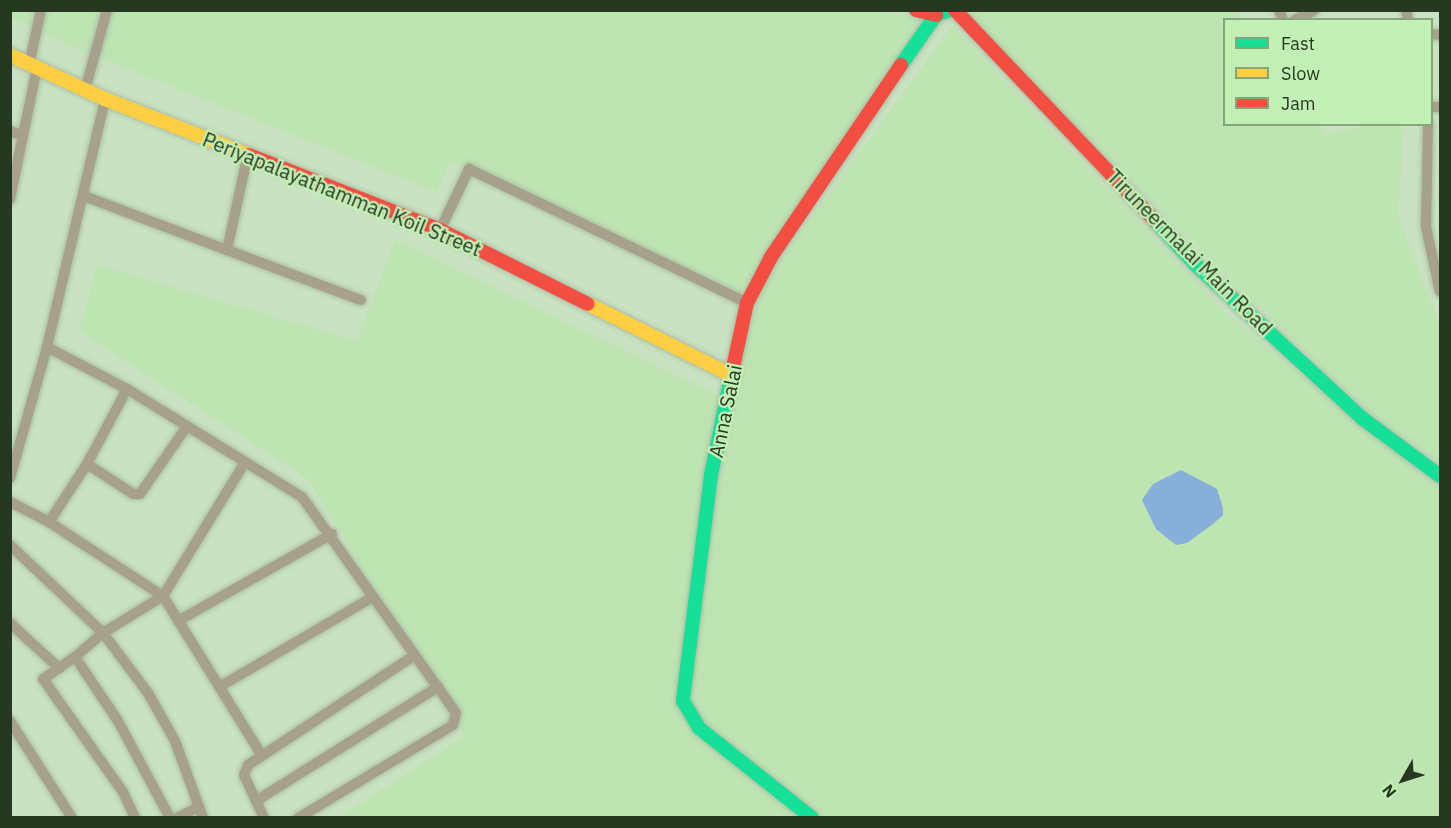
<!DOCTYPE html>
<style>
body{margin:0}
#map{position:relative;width:1451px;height:828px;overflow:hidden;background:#c9e2c1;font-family:"IBM Plex Sans",sans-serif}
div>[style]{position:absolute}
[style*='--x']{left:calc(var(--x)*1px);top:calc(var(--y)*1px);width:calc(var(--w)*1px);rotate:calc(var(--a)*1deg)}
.built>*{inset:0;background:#bee4b2}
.water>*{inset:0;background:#86b0d9}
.roads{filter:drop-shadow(0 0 2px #aabea3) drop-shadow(0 0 2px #aabea3)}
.street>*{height:10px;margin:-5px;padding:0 5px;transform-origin:5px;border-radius:5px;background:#a7a18c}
.fast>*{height:14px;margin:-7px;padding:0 7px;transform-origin:7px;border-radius:7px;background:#16e098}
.slow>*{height:14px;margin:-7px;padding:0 7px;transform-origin:7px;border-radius:7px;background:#ffcf43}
.jam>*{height:14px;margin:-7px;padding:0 7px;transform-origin:7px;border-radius:7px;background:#f24e42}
span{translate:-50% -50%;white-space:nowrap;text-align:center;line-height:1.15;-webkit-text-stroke:4.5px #c2efb4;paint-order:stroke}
.street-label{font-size:20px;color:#273821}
.frame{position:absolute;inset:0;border:12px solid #273821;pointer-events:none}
.legend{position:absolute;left:1223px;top:18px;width:210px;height:108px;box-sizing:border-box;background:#c2efb4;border:2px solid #84a679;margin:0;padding:8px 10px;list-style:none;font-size:18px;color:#273821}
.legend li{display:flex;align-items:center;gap:12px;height:30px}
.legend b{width:30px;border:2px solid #84a679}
.north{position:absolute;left:1373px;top:750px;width:60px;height:60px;-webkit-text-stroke:4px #c2efb4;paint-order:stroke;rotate:231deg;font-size:16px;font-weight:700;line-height:24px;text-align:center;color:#273821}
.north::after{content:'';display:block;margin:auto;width:21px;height:27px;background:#273821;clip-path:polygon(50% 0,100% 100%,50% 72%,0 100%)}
</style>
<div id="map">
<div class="built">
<i style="clip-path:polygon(11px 10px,883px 10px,925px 21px,740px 293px,450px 161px,437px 192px,83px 51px,11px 17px)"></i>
<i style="clip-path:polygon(962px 11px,1239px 11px,1243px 19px,1224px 20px,1224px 124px,1321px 125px,1325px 136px,1364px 125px,1404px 125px,1398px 216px,1440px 325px,1440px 463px,1367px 410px,1231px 281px)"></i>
<i style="clip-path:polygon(952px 26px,1224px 311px,1440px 490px,1440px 817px,340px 817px,465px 736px,308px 479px,79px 331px,97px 265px,357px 341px,395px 240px,727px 400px,758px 301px,774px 269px)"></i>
</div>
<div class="water">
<i style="clip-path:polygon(1181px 470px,1217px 489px,1223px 508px,1223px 515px,1213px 524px,1187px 543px,1176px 545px,1156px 529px,1142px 500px,1153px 484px)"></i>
</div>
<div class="roads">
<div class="street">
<i style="--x:1279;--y:10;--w:11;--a:68"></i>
<i style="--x:1406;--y:10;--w:10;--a:79"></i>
<i style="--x:1295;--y:20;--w:22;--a:-27"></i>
<i style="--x:1432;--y:34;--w:8;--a:7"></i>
<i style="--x:29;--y:65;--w:56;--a:-77.7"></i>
<i style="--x:85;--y:90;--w:83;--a:-74.6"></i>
<i style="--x:1432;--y:107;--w:8;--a:0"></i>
<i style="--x:1428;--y:124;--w:103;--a:91.1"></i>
<i style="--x:1426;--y:227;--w:66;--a:77.8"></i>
<i style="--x:10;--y:131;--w:14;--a:21"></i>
<i style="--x:84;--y:196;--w:153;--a:20.7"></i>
<i style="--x:227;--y:250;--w:98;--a:-77.7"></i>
<i style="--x:10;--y:199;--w:134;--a:-78.4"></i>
<i style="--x:440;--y:230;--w:68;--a:-64.6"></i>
<i style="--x:469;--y:169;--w:309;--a:25.7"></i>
<i style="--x:227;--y:250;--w:143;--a:20.5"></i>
<i style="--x:47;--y:347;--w:90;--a:27.7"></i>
<i style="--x:127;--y:389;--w:206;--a:31.7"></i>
<i style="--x:302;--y:497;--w:265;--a:54.5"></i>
<i style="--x:456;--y:713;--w:12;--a:104"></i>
<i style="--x:453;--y:725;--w:181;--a:149"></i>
<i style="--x:87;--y:464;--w:55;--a:33.1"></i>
<i style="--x:133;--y:494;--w:7;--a:0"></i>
<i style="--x:140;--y:494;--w:83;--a:-55.3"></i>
<i style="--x:10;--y:478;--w:136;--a:-74.2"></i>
<i style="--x:47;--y:347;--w:255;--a:-76.8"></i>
<i style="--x:10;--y:502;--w:44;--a:27.1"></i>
<i style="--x:49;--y:522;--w:136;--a:33"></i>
<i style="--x:163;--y:596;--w:186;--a:58.2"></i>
<i style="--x:49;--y:522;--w:69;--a:-56.8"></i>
<i style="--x:87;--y:464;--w:85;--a:-61.9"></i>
<i style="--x:10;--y:545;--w:128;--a:43.4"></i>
<i style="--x:103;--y:633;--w:75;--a:53.1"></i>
<i style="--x:148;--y:693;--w:55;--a:60.6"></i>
<i style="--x:175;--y:741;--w:82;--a:70"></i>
<i style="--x:178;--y:621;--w:177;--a:-29.5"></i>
<i style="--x:10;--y:623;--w:67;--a:42.6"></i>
<i style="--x:59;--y:668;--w:19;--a:-35"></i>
<i style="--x:75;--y:657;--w:37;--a:-41"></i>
<i style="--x:103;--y:633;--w:70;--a:-31.7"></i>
<i style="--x:163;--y:596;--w:157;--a:-58.5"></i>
<i style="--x:75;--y:657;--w:77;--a:56.1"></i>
<i style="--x:118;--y:721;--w:110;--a:61.8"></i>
<i style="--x:59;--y:668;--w:19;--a:145"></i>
<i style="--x:43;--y:679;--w:138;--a:54.7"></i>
<i style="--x:123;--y:792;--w:29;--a:65"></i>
<i style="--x:221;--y:686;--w:174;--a:-30.4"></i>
<i style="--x:10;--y:721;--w:115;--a:57.4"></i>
<i style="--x:256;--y:801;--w:215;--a:-32.1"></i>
<i style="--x:177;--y:818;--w:25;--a:-27"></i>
<i style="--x:264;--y:818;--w:47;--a:-114.9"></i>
<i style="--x:244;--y:775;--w:11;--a:-68"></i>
<i style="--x:248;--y:765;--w:198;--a:-33.4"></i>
</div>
<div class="fast">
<i style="--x:901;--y:65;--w:61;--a:-55"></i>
<i style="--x:936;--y:15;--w:14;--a:-21"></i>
<i style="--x:1155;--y:221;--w:59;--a:47.1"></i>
<i style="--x:1195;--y:264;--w:227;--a:42.7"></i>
<i style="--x:1362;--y:418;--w:97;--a:36.6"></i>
<i style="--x:734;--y:363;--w:114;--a:101.6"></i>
<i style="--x:711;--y:475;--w:228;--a:97.1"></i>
<i style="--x:683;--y:701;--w:31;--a:59"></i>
<i style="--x:699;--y:728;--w:144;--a:38.5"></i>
</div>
<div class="slow">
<i style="--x:10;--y:55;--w:105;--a:24.9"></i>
<i style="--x:105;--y:99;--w:155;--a:21.3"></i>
<i style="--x:588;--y:304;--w:162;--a:26.4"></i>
</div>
<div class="jam">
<i style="--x:916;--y:10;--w:21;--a:14"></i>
<i style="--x:955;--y:10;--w:291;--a:46.5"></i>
<i style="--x:249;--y:155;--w:205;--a:21.4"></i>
<i style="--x:440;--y:230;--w:165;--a:26.6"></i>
<i style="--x:734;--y:363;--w:61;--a:-77.8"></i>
<i style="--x:747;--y:303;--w:52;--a:-62.4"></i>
<i style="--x:771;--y:257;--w:232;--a:-55.9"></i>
</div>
</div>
<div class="street-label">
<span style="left:342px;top:194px;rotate:22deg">Periyapalayathamman Koil Street</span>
<span style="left:1190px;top:252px;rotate:45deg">Tiruneermalai Main Road</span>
<span style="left:725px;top:411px;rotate:-78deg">Anna Salai</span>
</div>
<div class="frame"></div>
<ul class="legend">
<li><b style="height:8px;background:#16e098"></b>Fast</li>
<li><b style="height:8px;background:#ffcf43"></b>Slow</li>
<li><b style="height:8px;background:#f24e42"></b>Jam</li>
</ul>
<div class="north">N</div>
</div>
